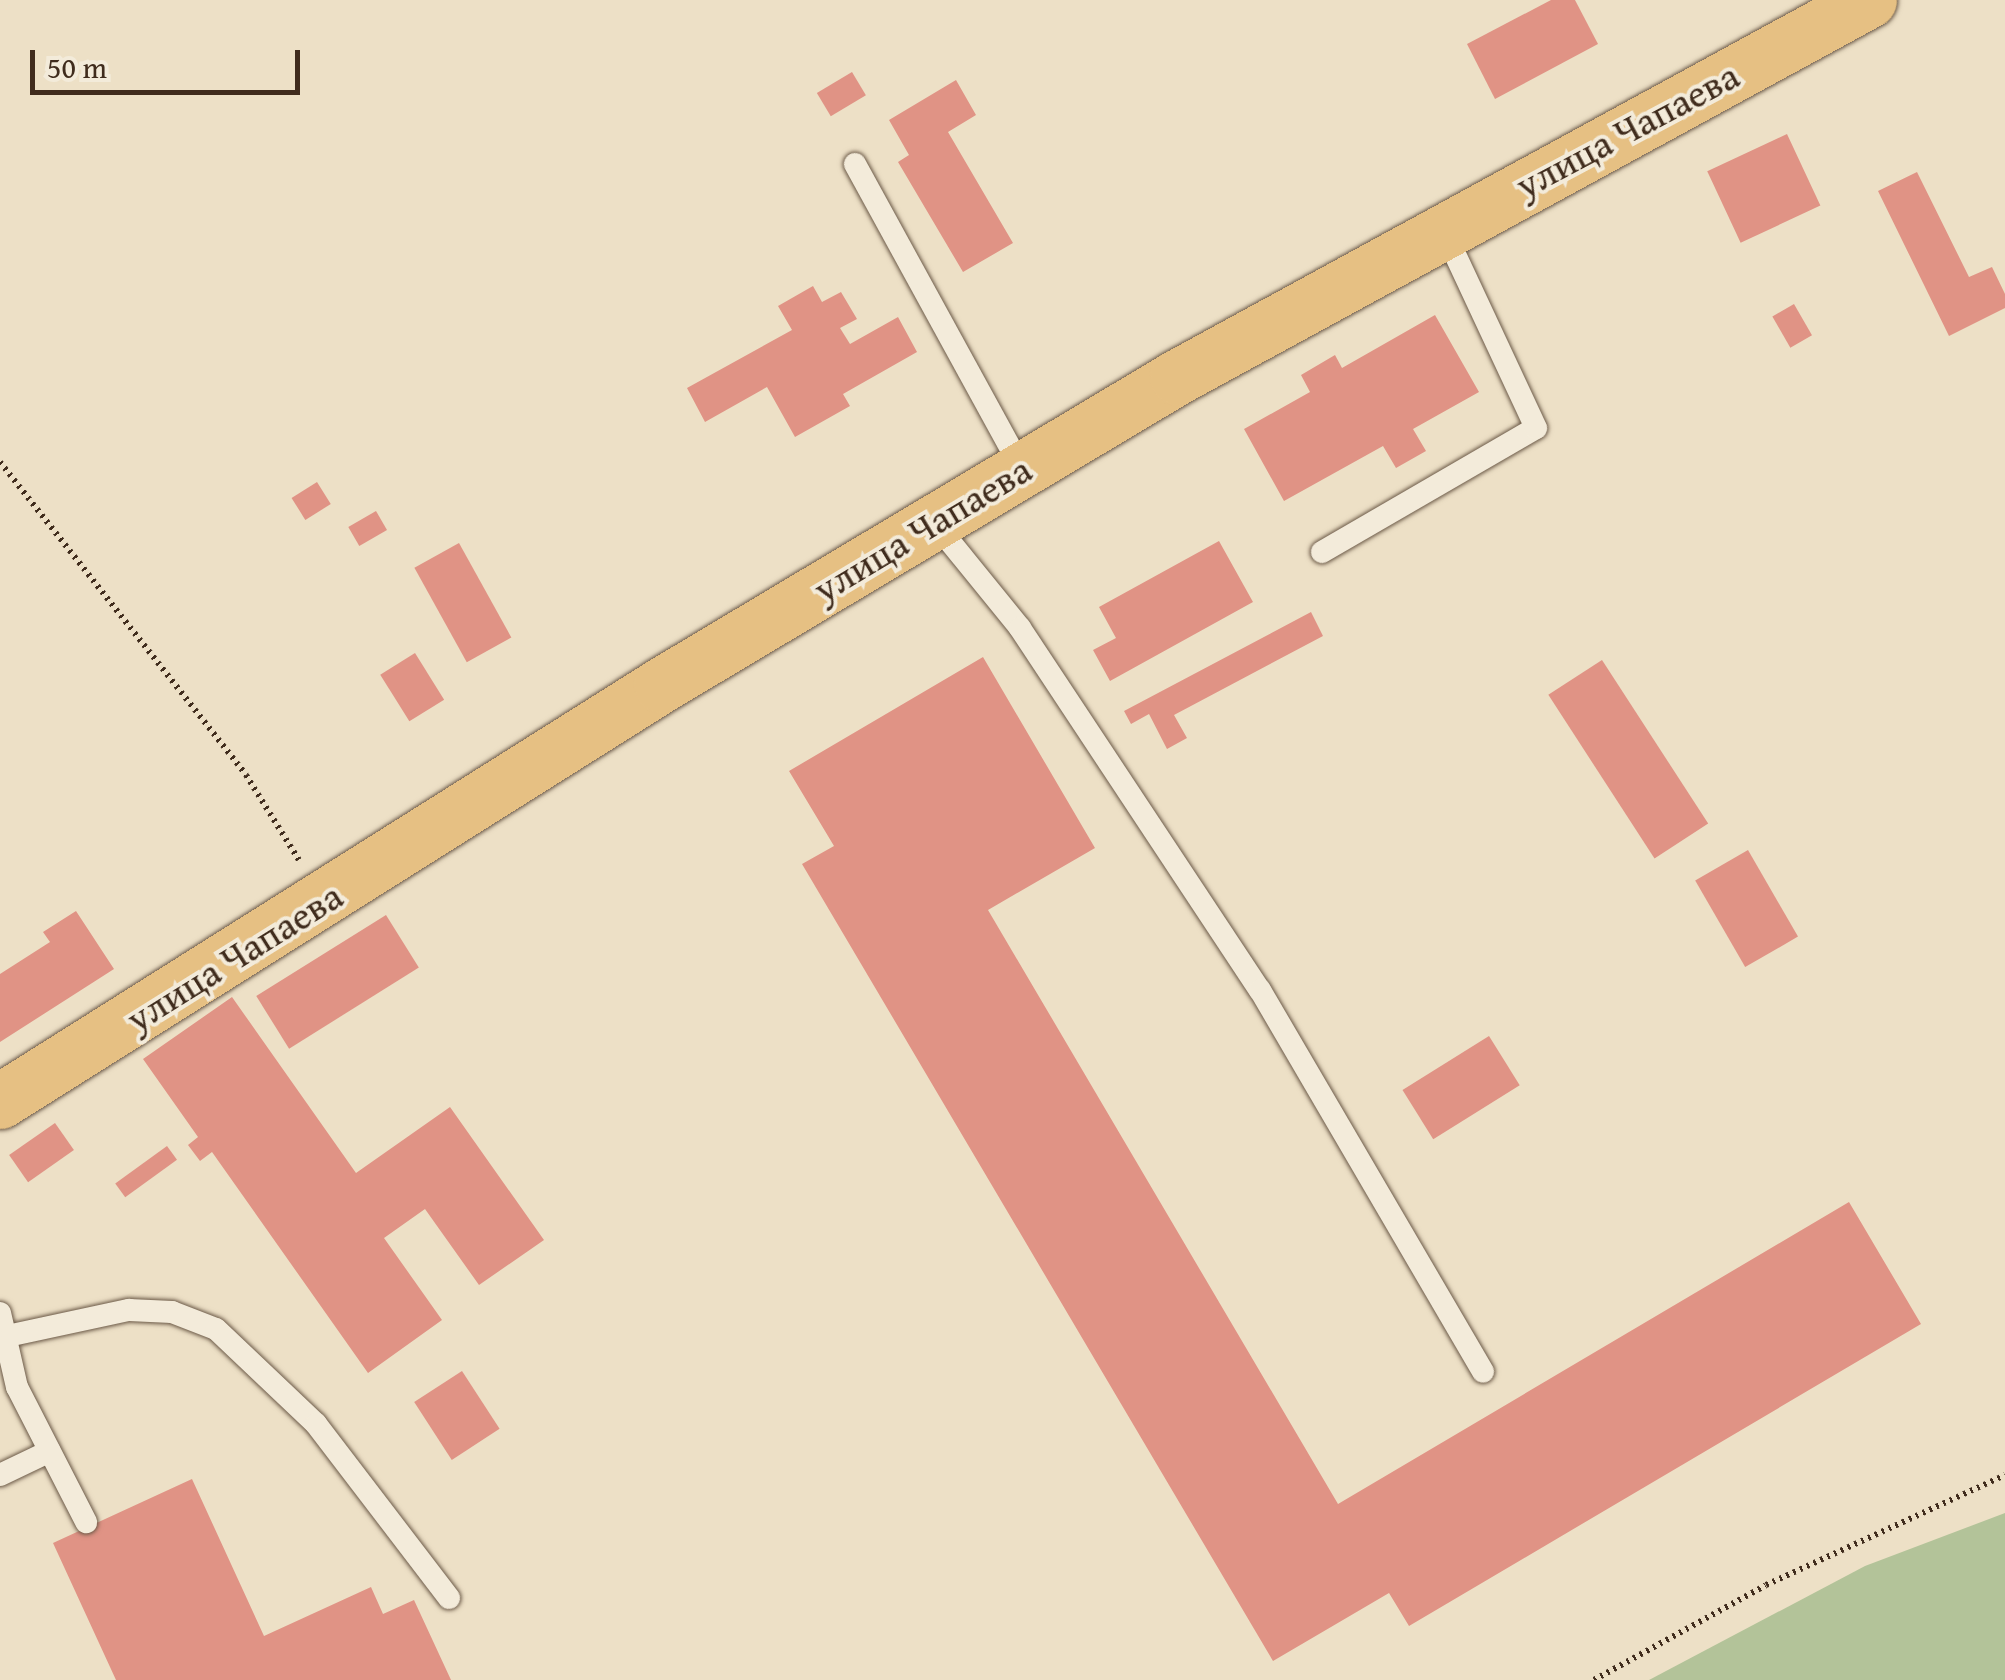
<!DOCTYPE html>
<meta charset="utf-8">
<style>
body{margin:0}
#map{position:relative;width:2005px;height:1680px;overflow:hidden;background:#ede0c6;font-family:"Gentium Book Plus",serif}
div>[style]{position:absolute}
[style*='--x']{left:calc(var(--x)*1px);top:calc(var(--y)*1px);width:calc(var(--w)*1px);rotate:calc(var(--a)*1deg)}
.green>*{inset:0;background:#b3c399}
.building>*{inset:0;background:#e09385;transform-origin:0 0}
.path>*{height:6px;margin-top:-3px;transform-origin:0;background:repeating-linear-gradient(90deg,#402c1d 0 2.5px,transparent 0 7.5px)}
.roads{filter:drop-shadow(0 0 2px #6b5947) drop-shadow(0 0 2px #6b5947)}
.service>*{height:22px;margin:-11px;padding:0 11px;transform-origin:11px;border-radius:11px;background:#f3ebda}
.primary>*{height:55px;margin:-27.5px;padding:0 27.5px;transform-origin:27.5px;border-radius:27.5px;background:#e6c083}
span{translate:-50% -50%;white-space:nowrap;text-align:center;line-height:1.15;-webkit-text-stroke:8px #f3ebda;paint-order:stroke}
.street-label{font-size:38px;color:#402c1d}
.scale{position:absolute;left:30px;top:50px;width:270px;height:45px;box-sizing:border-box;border:5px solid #402c1d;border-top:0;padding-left:12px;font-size:30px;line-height:35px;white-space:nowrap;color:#402c1d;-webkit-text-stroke:8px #f3ebda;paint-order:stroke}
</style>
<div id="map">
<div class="green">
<i style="clip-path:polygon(2005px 1513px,2005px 1680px,1649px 1680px,1865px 1566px)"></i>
</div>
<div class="building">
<i style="clip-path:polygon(1551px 0,1575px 0,1598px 44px,1495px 99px,1467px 44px)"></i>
<i style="left:852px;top:72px;width:27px;height:41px;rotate:59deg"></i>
<i style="clip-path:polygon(956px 80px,976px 115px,948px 132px,1013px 243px,963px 272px,898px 162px,909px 155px,889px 120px)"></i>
<i style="left:1787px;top:134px;width:79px;height:88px;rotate:65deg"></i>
<i style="clip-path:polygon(1917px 172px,1969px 277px,1992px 267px,2005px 294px,2005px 308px,1949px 336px,1878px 191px)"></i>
<i style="clip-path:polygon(813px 286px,822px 302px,841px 292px,857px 319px,840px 328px,850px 344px,898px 317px,917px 352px,843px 394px,850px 406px,795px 437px,767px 387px,705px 422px,687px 388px,792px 330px,778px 306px)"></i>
<i style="left:1794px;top:304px;width:36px;height:25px;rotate:60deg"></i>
<i style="clip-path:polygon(1435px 315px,1479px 392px,1413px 429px,1426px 451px,1396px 468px,1383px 446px,1284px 501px,1244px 429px,1310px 392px,1301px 375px,1335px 355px,1342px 368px)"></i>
<i style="left:317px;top:482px;width:26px;height:30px;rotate:58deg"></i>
<i style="left:376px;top:511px;width:22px;height:32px;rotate:60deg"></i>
<i style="clip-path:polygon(1219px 541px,1253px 602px,1110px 681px,1093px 650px,1116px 638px,1099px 607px)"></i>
<i style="left:459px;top:543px;width:108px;height:51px;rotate:61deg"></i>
<i style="clip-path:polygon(1311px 612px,1323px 636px,1174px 715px,1187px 738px,1167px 749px,1149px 714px,1131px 724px,1124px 711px)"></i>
<i style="left:415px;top:653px;width:55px;height:41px;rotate:58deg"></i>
<i style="clip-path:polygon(983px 657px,1095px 848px,988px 910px,1338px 1504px,1849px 1202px,1921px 1324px,1409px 1626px,1389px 1593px,1273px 1661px,802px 864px,834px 846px,789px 771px)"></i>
<i style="left:1602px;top:660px;width:195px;height:64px;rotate:57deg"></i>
<i style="left:1748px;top:850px;width:100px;height:61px;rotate:60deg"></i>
<i style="clip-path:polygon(76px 911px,114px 969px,0 1042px,0 974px,50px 942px,43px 932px)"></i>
<i style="left:386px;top:915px;width:62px;height:153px;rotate:58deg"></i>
<i style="clip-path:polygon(232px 997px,356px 1173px,450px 1107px,544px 1240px,479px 1285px,425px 1209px,384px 1238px,442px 1320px,368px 1373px,212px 1152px,200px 1161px,188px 1145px,198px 1137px,143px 1059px)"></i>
<i style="left:1489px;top:1036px;width:58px;height:102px;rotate:58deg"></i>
<i style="left:55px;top:1123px;width:33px;height:56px;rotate:55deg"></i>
<i style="left:167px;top:1146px;width:17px;height:64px;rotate:54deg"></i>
<i style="left:462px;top:1371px;width:69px;height:57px;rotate:57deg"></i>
<i style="clip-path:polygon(192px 1479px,264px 1636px,371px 1587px,383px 1614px,414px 1600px,451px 1680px,116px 1680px,53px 1543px)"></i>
</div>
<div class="path">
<i style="--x:0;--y:462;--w:398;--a:51.8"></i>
<i style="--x:246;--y:775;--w:100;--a:58.1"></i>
<i style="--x:1594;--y:1680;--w:196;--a:-28.9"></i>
<i style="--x:1766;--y:1585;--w:263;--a:-24.7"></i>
</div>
<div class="roads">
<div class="service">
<i style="--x:855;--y:164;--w:348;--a:61.3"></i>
<i style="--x:934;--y:522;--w:136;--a:50.9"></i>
<i style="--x:1020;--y:628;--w:434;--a:56.5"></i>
<i style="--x:1260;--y:990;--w:442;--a:59.7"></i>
<i style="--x:1322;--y:552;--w:247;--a:-30.1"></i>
<i style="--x:1536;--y:428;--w:217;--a:-115"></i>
<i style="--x:0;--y:1313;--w:76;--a:77.1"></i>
<i style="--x:17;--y:1387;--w:152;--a:62.9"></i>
<i style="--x:12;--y:1335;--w:120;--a:-12.1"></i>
<i style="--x:129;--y:1310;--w:43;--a:2.7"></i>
<i style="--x:172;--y:1312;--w:47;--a:21.1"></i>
<i style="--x:216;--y:1329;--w:138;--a:43.5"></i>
<i style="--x:316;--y:1424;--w:219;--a:52.6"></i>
<i style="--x:0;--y:1475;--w:55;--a:-25.6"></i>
</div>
<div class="primary">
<i style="--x:0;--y:1101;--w:781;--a:-32.18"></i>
<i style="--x:661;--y:685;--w:601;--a:-30.83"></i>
<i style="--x:1177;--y:377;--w:788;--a:-28.58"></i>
</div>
</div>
<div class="street-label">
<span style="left:1627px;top:130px;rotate:-28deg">улица Чапаева</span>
<span style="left:922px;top:529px;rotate:-31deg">улица Чапаева</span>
<span style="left:234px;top:957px;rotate:-32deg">улица Чапаева</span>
</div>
<div class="scale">50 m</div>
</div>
